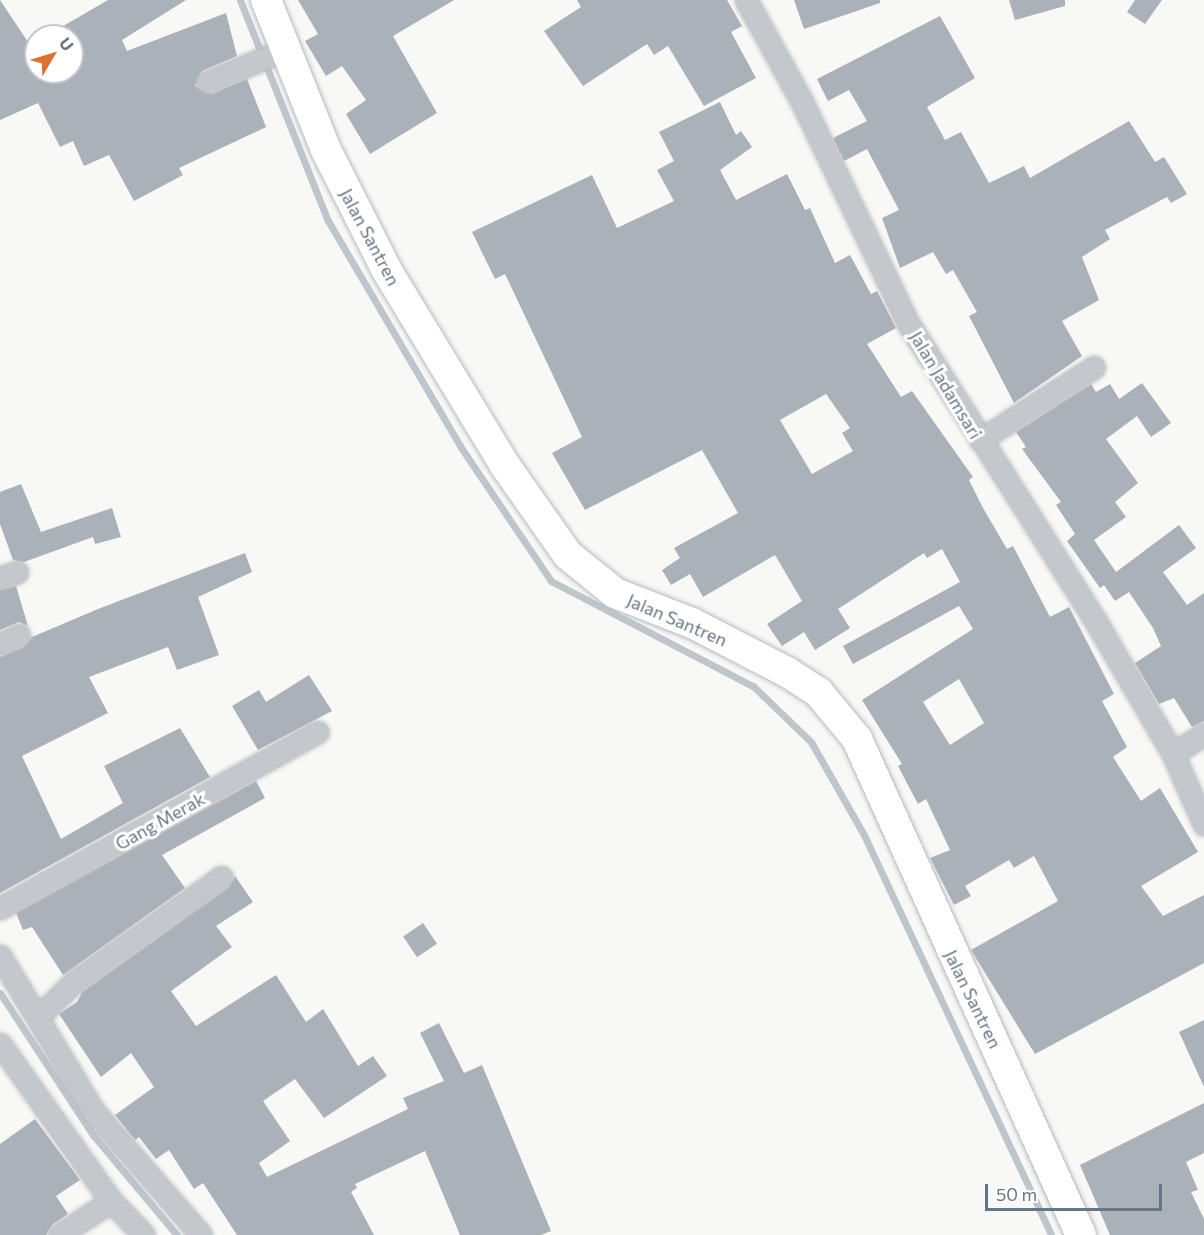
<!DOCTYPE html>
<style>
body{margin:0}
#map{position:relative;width:1204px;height:1235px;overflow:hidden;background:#f8f8f6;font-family:Commissioner,sans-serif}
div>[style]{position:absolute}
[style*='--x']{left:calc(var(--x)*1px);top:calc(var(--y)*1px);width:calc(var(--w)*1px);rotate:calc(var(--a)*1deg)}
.stream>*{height:7px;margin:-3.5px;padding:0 3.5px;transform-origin:3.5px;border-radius:3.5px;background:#bec6cc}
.building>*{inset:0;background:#abb1b8;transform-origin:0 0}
.roads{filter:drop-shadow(0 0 2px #b7babf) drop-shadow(0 0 2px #b7babf)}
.street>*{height:21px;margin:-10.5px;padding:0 10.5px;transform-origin:10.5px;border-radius:10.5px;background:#c4c7cb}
.secondary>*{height:30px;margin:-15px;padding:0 15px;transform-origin:15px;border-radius:15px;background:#fff}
span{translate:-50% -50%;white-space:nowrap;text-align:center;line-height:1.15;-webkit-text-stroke:6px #fff;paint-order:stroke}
.street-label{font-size:18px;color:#697585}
.north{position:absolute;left:24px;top:24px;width:60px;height:60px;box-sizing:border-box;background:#fff;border:2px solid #c3c8ce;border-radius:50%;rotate:52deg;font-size:16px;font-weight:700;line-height:24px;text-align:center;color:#697585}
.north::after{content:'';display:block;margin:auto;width:21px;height:27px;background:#dc7132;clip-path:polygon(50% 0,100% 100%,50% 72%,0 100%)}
.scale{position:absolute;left:985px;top:1184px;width:177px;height:27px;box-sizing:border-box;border:3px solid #697585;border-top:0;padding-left:8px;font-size:18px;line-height:21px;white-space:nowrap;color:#697585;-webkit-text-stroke:4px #fff;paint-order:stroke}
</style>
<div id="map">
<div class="stream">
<i style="--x:240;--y:0;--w:236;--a:68.3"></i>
<i style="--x:327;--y:219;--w:263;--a:59.6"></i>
<i style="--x:460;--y:446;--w:163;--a:56"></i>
<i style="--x:551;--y:581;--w:228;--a:27.5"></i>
<i style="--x:753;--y:686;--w:81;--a:44"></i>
<i style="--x:811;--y:742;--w:107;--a:60.3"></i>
<i style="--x:864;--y:835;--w:442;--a:64.9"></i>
<i style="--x:0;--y:993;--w:170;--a:56.8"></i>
<i style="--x:93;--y:1135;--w:131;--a:50"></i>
</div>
<div class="building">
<i style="clip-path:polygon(0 0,30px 45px,36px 42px,36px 72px,72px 72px,72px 36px,46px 36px,108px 0,186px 0,122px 40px,127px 51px,226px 13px,237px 56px,202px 71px,195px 86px,211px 94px,247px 79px,266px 127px,179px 168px,183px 175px,134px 201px,109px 155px,84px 166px,73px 141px,60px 147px,38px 103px,0 120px)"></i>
<i style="clip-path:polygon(298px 0,454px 0,393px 36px,437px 113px,370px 154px,346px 114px,366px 100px,342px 66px,326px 76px,305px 41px,318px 34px)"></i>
<i style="clip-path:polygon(577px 0,727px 0,742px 26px,731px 32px,756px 78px,704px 106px,668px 46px,654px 55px,647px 44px,583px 86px,544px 31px,581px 7px)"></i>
<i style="clip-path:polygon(794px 0,880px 0,880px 3px,804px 29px)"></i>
<i style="clip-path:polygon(1009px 0,1065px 0,1065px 6px,1015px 20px)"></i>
<i style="clip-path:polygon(1135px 0,1162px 0,1145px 24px,1127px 12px)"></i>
<i style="clip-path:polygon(940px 16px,975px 78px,927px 107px,945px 140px,961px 132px,989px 183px,1024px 166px,1030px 178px,1129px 121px,1155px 162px,1164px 157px,1187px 194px,1171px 203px,1167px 197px,1105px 230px,1110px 239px,1082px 257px,1099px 300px,1062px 321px,1082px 356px,1014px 403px,969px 316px,977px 312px,953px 270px,946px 274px,933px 252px,900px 268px,882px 218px,899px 210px,867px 149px,844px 161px,833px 138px,867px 121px,849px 90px,828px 101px,817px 79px)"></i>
<i style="clip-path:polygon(evenodd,720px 102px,736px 135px,741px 131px,752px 147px,720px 170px,736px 200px,787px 174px,805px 210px,810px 208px,835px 263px,850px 255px,871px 294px,877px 291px,896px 328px,867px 344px,901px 397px,912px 391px,973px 477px,969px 480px,983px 508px,1007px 549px,1013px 546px,1050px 617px,1069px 607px,1114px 694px,1102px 701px,1127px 747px,1113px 757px,1141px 801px,1160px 788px,1198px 852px,1141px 886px,1163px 916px,1204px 895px,1204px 963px,1035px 1054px,971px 950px,1058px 901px,1034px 856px,1014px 868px,1009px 860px,965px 886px,971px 896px,954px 905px,930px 858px,950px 850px,926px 799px,918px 804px,898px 766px,902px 764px,862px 700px,973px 629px,959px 606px,853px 664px,843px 646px,960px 582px,942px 549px,927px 558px,924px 553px,838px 609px,850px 628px,815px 650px,804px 632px,782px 646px,767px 624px,802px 601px,775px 555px,703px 597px,690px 574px,671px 585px,662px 570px,680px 558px,674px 548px,738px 513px,702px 450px,585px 510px,552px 453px,582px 437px,505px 274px,495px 279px,472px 232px,592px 175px,617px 228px,674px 201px,657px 170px,674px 161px,659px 132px,720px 102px,826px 394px,850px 428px,842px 433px,853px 451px,812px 474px,780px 420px,826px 394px,720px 102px,959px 679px,984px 723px,950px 745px,923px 702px,959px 679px)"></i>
<i style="clip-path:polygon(1142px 383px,1171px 423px,1151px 437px,1137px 416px,1106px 439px,1138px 483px,1115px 502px,1126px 517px,1094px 540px,1116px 572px,1179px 525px,1196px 548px,1163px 572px,1187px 605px,1204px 593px,1204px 721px,1192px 727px,1174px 698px,1159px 704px,1135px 663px,1161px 646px,1153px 628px,1129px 592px,1115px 601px,1104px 585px,1100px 588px,1067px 541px,1075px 534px,1056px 505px,1061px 502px,1022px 449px,1026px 447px,1016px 432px,1091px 384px,1096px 392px,1110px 384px,1119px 399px)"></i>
<i style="clip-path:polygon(21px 484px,41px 532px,112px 508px,121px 537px,95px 544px,93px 537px,24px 562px,13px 560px,0 524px,0 492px)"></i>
<i style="clip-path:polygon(245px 553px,252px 572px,198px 597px,219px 655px,177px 670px,168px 647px,89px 677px,108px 713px,22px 756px,61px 839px,123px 803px,104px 766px,180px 728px,210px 777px,0 893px,0 657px,24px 647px,32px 637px,98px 609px)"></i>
<i style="clip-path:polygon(16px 586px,28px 626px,19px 622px,0 630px,0 590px)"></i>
<i style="clip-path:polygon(309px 675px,332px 711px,258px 750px,232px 706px,259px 690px,266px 702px)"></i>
<i style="clip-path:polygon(256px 781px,265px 798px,162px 855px,185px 888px,63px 975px,32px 927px,23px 930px,16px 913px)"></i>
<i style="clip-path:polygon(235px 876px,253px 902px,216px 926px,232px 947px,171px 991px,196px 1026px,276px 975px,306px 1022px,323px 1009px,358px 1066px,373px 1056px,387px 1076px,324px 1118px,295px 1079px,263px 1101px,290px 1141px,259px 1163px,267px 1177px,408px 1109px,403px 1098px,444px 1081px,420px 1033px,439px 1023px,464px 1073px,482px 1065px,551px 1231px,541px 1235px,460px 1235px,425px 1151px,355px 1184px,357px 1188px,351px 1192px,374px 1235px,237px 1235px,203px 1183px,194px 1189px,169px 1150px,156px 1159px,139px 1137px,135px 1140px,115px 1115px,154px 1087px,131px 1053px,101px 1077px,59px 1014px,77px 1002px,82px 992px,229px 887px)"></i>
<i style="left:423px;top:923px;width:25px;height:24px;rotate:56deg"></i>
<i style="clip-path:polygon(1204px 1020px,1204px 1087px,1179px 1032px)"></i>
<i style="clip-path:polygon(1204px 1103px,1204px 1153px,1186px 1162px,1198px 1190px,1191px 1192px,1204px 1219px,1204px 1235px,1110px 1235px,1080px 1165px)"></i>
<i style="clip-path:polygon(35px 1119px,80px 1180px,56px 1196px,68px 1214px,52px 1225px,46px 1235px,0 1235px,0 1144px)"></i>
</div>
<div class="roads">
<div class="street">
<i style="--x:746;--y:0;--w:116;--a:61.2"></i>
<i style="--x:802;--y:102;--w:245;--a:64.4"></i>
<i style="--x:908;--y:323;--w:351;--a:57.8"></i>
<i style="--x:1095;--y:620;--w:155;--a:59.8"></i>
<i style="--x:1173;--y:754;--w:77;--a:66.1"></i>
<i style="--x:207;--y:82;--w:83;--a:-22.6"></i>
<i style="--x:980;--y:440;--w:135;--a:-32.6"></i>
<i style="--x:0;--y:578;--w:18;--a:-19"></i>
<i style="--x:0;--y:644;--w:21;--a:-25"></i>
<i style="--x:1173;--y:754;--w:37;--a:-33"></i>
<i style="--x:0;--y:908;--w:363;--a:-29"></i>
<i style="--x:0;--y:956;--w:182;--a:58.9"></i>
<i style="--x:94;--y:1112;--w:163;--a:49"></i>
<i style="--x:39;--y:1016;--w:49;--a:-44.2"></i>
<i style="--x:74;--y:982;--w:181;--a:-35.4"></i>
<i style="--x:0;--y:1044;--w:192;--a:54.7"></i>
<i style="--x:111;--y:1201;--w:47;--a:45.9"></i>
<i style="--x:59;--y:1235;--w:62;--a:-33.2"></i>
</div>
<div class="secondary">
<i style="--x:266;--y:0;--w:162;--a:68.2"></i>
<i style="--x:326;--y:150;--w:133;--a:63.2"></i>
<i style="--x:386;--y:269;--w:228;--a:58.8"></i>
<i style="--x:504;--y:464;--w:111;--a:54.9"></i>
<i style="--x:568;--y:555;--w:60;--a:39"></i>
<i style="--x:615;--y:593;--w:83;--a:21.3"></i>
<i style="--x:692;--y:623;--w:107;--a:27.3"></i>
<i style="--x:787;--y:672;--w:38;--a:33"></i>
<i style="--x:819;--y:693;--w:60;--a:50.4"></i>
<i style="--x:857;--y:739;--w:544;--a:65.7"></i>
</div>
</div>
<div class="street-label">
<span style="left:370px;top:237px;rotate:62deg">Jalan Santren</span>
<span style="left:946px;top:385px;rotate:59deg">Jalan Jadamsari</span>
<span style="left:677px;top:620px;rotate:23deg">Jalan Santren</span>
<span style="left:160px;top:821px;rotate:-29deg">Gang Merak</span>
<span style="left:973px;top:999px;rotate:64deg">Jalan Santren</span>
</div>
<div class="north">U</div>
<div class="scale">50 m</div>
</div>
